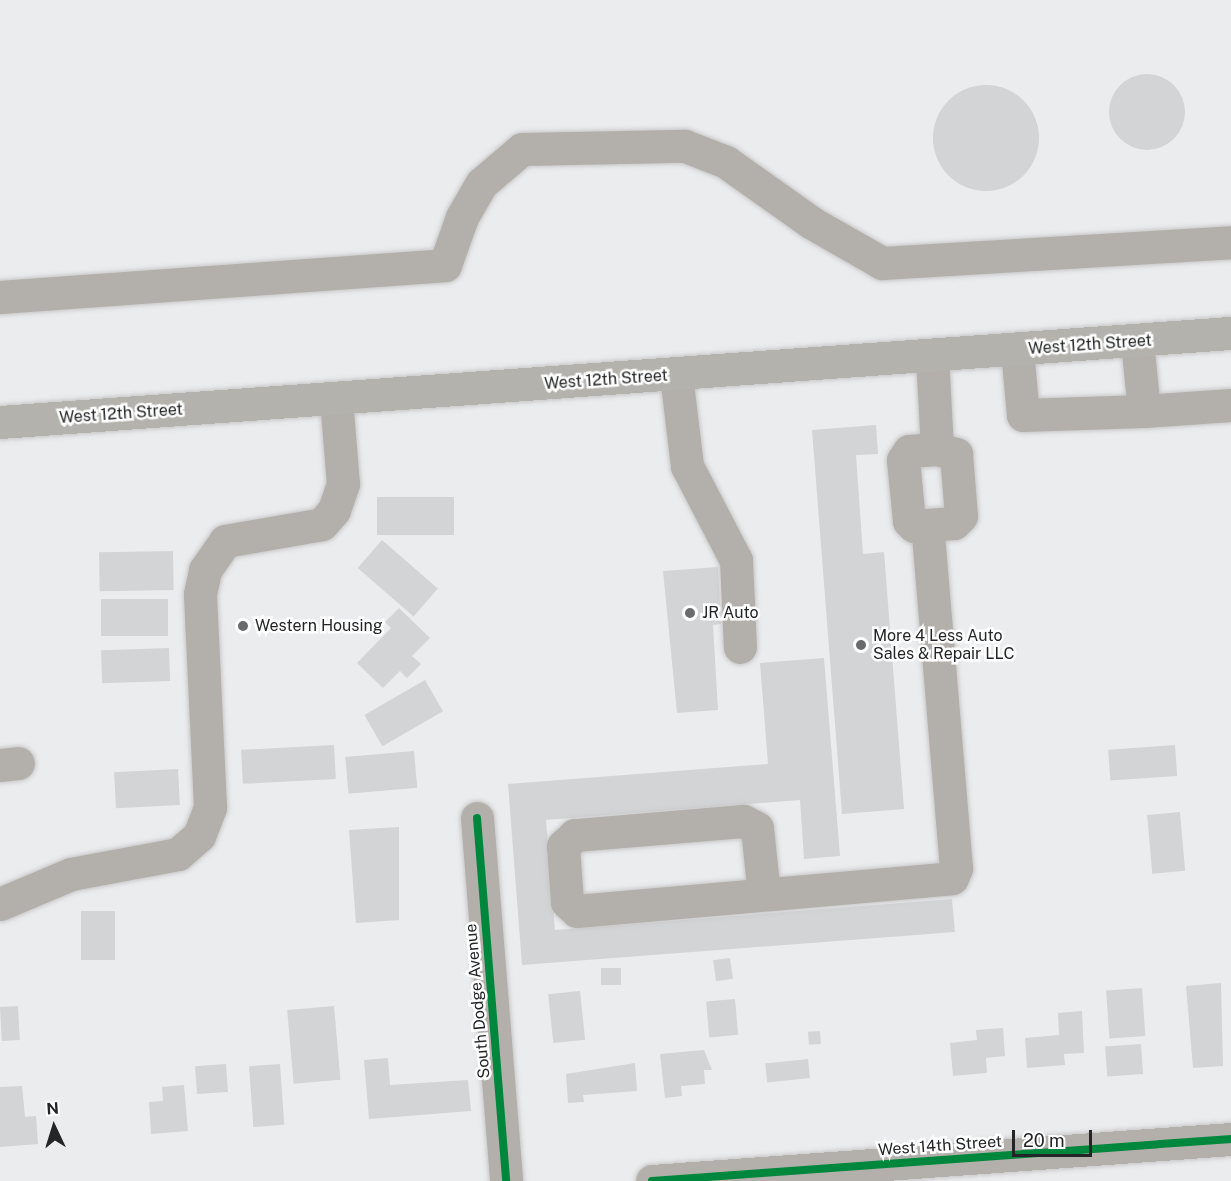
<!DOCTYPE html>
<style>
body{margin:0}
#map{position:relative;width:1231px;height:1181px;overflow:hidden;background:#ebecee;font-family:"Public Sans",sans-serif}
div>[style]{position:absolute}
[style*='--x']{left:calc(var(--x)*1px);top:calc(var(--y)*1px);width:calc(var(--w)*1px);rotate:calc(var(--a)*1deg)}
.building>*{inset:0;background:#d3d4d5;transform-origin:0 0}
.round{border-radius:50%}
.roads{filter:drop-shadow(0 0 2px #c8c8c9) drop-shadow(0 0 2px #c8c8c9)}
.minor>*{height:33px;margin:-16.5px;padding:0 16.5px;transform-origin:16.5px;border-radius:16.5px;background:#b3b0ab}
.major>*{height:33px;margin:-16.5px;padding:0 16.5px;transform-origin:16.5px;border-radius:16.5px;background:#b4b2ad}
.cycleway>*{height:8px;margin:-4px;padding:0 4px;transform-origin:4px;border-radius:4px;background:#00873e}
.dots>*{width:16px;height:16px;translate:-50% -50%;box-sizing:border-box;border:3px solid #fff;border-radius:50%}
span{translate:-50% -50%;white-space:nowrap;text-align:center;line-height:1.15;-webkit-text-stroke:5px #fff;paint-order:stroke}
.street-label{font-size:16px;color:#242526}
.poi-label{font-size:16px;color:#242526}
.left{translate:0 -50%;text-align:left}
.north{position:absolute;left:24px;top:1097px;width:60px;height:60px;-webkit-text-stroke:4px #fff;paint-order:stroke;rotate:356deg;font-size:16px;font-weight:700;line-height:24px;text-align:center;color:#242526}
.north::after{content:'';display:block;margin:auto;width:21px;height:27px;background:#242526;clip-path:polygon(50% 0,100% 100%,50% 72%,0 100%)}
.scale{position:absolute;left:1012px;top:1130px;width:80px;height:27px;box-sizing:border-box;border:3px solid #242526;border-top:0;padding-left:8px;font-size:18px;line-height:21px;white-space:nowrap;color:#242526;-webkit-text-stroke:4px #fff;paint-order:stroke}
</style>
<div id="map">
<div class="building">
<i class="round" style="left:1109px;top:74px;width:76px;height:76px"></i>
<i class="round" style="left:933px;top:85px;width:106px;height:106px"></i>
<i style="clip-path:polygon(876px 425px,878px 454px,856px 455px,863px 554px,884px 552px,904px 809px,842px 814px,812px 430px)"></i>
<i style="left:377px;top:497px;width:77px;height:38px"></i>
<i style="left:382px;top:540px;width:74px;height:37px;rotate:41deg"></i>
<i style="left:173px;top:551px;width:39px;height:74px;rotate:89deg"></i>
<i style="clip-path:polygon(718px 567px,721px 624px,713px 625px,718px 710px,677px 713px,663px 571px)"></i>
<i style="left:168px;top:599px;width:37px;height:67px;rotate:90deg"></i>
<i style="clip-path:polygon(399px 608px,430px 638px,412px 656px,421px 664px,407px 678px,400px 671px,383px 688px,357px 663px,391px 628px,385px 622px)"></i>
<i style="left:169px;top:648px;width:33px;height:68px;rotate:88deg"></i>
<i style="clip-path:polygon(824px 658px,840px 856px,804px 859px,800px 800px,546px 820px,555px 930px,952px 899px,955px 932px,522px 965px,508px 784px,768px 764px,760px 663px)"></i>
<i style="left:425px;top:680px;width:36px;height:70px;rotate:60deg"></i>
<i style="left:334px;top:745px;width:34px;height:93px;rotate:87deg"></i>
<i style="left:1175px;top:745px;width:31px;height:67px;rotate:86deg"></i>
<i style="left:414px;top:751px;width:37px;height:69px;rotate:85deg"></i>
<i style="left:178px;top:769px;width:36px;height:64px;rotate:87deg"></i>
<i style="left:1180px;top:812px;width:59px;height:33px;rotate:85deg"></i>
<i style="clip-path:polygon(399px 827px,399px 920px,356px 923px,349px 830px)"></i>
<i style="left:81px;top:911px;width:34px;height:49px"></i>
<i style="left:730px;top:958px;width:21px;height:17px;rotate:82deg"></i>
<i style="left:601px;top:968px;width:20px;height:17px"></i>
<i style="clip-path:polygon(1221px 983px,1223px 1066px,1193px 1068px,1186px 986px)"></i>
<i style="left:1142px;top:988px;width:48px;height:36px;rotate:86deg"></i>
<i style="left:580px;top:991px;width:49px;height:32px;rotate:84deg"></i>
<i style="left:735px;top:999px;width:36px;height:29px;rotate:85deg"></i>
<i style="left:18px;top:1006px;width:34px;height:18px;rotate:87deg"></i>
<i style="left:334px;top:1006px;width:74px;height:47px;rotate:85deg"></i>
<i style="clip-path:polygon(1082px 1011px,1084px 1053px,1064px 1054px,1065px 1065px,1027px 1068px,1025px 1038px,1059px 1035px,1058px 1013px)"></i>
<i style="clip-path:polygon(1003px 1028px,1005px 1056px,986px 1058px,987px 1073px,953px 1076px,950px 1043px,977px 1040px,976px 1030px)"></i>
<i style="left:820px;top:1031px;width:13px;height:12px;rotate:86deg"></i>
<i style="left:1141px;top:1044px;width:30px;height:36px;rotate:86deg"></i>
<i style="clip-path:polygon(704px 1050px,712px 1070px,704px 1070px,705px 1084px,681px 1086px,682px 1096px,665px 1098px,660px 1054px)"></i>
<i style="clip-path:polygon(388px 1058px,390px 1085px,468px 1080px,471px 1111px,369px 1119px,364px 1060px)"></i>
<i style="left:808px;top:1059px;width:19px;height:43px;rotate:84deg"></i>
<i style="clip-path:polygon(635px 1063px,637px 1091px,583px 1095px,584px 1102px,568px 1103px,566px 1074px)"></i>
<i style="left:226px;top:1064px;width:28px;height:31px;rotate:86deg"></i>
<i style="left:280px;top:1064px;width:61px;height:31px;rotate:86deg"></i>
<i style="clip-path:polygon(184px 1085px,188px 1131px,151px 1134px,149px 1102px,163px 1101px,162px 1087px)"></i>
<i style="clip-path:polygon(22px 1086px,25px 1117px,36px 1116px,38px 1144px,0 1147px,0 1087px)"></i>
</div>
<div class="roads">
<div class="minor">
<i style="--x:0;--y:297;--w:446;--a:-4.1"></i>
<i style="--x:445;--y:265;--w:51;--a:-70.5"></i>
<i style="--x:462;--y:217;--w:39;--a:-60"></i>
<i style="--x:482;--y:183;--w:52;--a:-40.4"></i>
<i style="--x:522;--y:149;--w:163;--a:-1.1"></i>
<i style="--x:685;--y:146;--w:44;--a:21.3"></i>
<i style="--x:726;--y:162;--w:105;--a:35.3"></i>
<i style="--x:812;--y:223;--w:81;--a:29.7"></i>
<i style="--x:882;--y:263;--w:350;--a:-3.4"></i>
<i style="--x:1137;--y:341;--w:70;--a:84.3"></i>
<i style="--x:1144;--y:411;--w:87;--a:-3.9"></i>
<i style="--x:1017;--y:350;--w:65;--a:84.7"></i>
<i style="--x:1023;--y:415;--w:121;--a:-1.9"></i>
<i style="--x:932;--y:356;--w:93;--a:86.9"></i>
<i style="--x:937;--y:449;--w:20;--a:15"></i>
<i style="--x:956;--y:454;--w:62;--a:85.4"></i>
<i style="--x:961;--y:516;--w:10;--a:135"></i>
<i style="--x:954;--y:523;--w:40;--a:175.7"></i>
<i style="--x:914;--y:526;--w:7;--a:-135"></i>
<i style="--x:909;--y:521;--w:61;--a:-95.6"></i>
<i style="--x:903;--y:460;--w:11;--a:-56"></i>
<i style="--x:909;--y:451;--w:28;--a:-4"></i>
<i style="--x:676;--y:375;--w:92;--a:83.1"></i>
<i style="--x:687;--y:466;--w:106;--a:62.5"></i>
<i style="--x:736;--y:560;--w:87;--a:87.4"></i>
<i style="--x:0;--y:765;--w:18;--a:-6"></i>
<i style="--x:477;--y:818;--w:364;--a:85.4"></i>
<i style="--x:764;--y:894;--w:66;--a:-96.1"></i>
<i style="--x:757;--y:828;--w:16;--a:-153"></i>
<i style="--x:743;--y:821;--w:169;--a:175.2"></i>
<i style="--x:575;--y:835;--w:16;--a:137"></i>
<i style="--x:563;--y:846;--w:56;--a:85.9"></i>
<i style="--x:567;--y:902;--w:13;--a:42"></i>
<i style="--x:577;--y:911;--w:376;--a:-5"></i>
<i style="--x:952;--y:878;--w:11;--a:-68"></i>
<i style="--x:956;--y:868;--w:344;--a:-94.8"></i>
<i style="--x:0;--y:904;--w:77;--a:-22.9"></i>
<i style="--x:71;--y:874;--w:109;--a:-10.6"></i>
<i style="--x:178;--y:854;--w:28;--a:-41"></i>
<i style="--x:199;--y:836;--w:31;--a:-69"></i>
<i style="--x:210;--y:807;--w:213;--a:-92.7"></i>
<i style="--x:200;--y:594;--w:25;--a:-78"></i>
<i style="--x:205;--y:570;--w:35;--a:-55"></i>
<i style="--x:225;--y:541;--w:98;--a:-9.9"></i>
<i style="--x:322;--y:524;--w:18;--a:-49"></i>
<i style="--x:334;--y:510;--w:28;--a:-71"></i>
<i style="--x:343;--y:484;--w:85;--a:-94.7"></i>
<i style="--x:652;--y:1181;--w:581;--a:-4.15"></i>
</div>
<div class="major">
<i style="--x:0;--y:422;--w:1234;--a:-4.14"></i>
</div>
</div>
<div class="cycleway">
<i style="--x:477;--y:818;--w:364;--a:85.4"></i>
<i style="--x:652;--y:1181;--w:581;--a:-4.15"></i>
</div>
<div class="dots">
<i style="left:690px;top:613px;background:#6a6b6c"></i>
<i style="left:243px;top:626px;background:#6a6b6c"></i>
<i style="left:861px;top:645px;background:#6a6b6c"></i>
</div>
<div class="street-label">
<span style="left:1090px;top:345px;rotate:-4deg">West 12th Street</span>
<span style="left:606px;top:380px;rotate:-4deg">West 12th Street</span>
<span style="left:121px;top:414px;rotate:-4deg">West 12th Street</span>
<span style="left:478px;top:1001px;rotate:-95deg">South Dodge Avenue</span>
<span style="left:940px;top:1146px;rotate:-4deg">West 14th Street</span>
</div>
<div class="poi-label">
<span class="left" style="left:702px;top:613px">JR Auto</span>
<span class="left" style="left:255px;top:626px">Western Housing</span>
<span class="left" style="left:873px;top:645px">More 4 Less Auto<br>Sales &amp; Repair LLC</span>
</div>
<div class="north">N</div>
<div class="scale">20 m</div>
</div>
